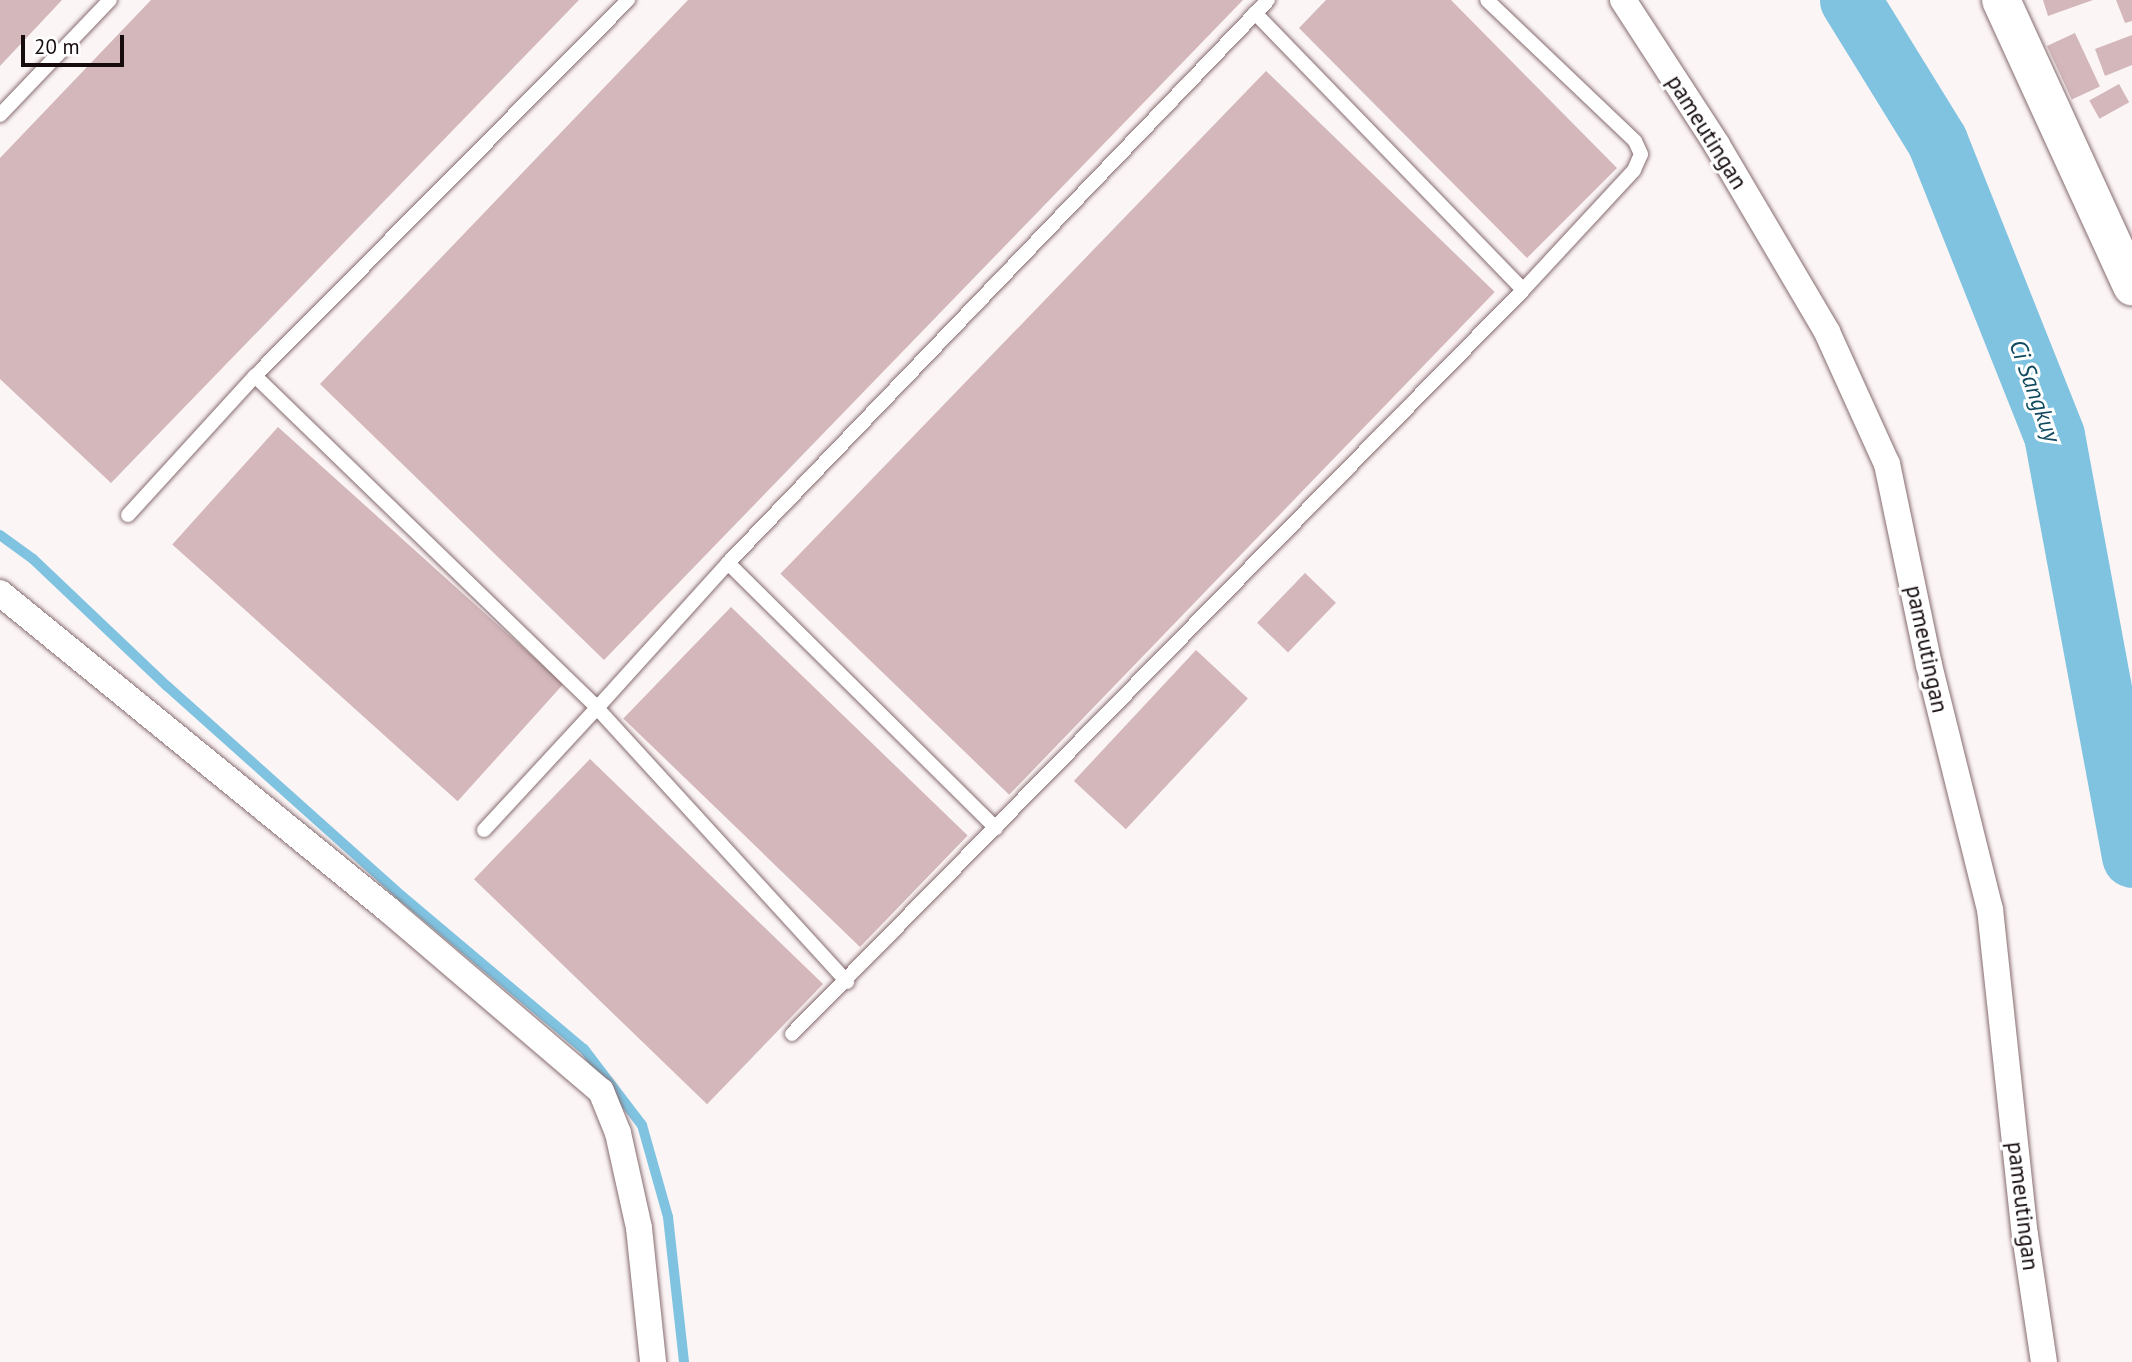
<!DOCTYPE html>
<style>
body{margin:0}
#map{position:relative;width:2132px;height:1362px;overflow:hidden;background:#fcf5f6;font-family:"PT Sans",sans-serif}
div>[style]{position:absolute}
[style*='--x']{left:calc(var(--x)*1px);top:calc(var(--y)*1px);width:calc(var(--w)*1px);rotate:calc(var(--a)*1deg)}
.stream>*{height:10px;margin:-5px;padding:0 5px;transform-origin:5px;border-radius:5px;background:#7fc3e1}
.river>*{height:61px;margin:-30.5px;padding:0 30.5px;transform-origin:30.5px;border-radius:30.5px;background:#7fc3e1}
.building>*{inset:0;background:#d3b7ba;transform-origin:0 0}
.roads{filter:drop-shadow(0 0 2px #866c6f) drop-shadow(0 0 2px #866c6f)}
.service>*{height:14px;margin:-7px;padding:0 7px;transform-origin:7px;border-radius:7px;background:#fff}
.minor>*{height:26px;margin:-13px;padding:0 13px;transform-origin:13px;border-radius:13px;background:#fff}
.primary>*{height:38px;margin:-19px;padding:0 19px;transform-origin:19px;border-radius:19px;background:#fff}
span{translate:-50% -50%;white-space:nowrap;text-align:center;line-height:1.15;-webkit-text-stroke:6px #fff;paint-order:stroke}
.street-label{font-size:23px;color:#160c0e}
.water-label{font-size:24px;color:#114a5f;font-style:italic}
.scale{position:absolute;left:21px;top:35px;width:103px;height:32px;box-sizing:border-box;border:4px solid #160c0e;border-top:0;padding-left:9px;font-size:21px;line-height:24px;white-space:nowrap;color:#160c0e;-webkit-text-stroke:5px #fff;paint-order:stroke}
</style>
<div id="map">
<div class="stream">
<i style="--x:0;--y:535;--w:41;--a:36"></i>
<i style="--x:33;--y:559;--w:185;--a:43.5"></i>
<i style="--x:167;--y:686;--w:315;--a:41.8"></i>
<i style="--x:402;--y:896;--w:238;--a:40.1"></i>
<i style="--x:584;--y:1049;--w:96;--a:52.7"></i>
<i style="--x:642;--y:1125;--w:96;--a:74.2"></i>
<i style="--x:668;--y:1217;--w:146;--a:83.7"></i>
</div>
<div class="river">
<i style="--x:1850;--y:0;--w:166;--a:58.3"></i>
<i style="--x:1937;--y:141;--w:316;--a:68.3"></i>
<i style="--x:2054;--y:435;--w:429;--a:79.5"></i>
</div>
<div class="building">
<i style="clip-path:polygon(0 0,62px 0,0 66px)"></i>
<i style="clip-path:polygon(151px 0,579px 0,111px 483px,0 379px,0 158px)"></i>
<i style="clip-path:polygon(688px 0,1243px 0,604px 660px,320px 384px)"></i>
<i style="clip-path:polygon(1326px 0,1451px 0,1617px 168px,1527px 258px,1299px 28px)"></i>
<i style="clip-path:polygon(2043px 0,2093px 0,2048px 16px)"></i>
<i style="clip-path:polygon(2116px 0,2132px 0,2132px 21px,2125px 23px)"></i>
<i style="left:2075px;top:33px;width:59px;height:31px;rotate:65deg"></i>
<i style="clip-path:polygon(2132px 35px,2132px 65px,2105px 76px,2095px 49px)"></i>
<i style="left:1266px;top:71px;width:318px;height:699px;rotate:44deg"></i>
<i style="left:2119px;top:84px;width:21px;height:34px;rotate:61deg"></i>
<i style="left:278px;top:427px;width:384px;height:158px;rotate:42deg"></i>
<i style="left:1305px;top:573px;width:43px;height:69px;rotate:44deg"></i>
<i style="left:731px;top:607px;width:329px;height:155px;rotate:44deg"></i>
<i style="left:1196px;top:650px;width:71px;height:179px;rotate:43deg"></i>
<i style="left:590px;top:759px;width:324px;height:167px;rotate:44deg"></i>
</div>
<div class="roads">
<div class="service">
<i style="--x:1255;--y:13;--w:385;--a:45.9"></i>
<i style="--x:0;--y:115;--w:159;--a:-46.3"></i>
<i style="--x:255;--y:376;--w:530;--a:-45.23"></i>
<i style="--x:128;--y:515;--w:188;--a:-47.6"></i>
<i style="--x:255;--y:376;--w:477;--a:44.1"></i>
<i style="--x:597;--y:708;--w:195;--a:-47.9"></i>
<i style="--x:728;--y:563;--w:780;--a:-46.19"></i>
<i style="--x:728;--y:563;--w:377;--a:44.7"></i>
<i style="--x:484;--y:830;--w:166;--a:-47.2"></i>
<i style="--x:597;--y:708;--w:371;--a:47.6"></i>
<i style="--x:792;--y:1034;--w:1043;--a:-45.5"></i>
<i style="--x:1523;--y:290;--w:163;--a:-47.2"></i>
<i style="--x:1634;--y:170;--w:17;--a:-66"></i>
<i style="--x:1641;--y:154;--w:14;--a:-115"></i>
<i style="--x:1635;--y:141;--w:204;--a:-136.4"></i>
</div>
<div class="minor">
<i style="--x:1623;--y:0;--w:173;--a:57"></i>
<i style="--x:1717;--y:145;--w:217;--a:59.5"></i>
<i style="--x:1827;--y:332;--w:145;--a:65.6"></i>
<i style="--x:1887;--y:464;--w:205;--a:78.2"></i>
<i style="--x:1929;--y:665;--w:252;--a:76"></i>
<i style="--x:1990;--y:909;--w:328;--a:83.9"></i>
<i style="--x:2025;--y:1235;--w:128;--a:81.5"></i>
<i style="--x:0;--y:593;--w:503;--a:39.19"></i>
<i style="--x:390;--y:911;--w:277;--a:40.5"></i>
<i style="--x:601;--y:1091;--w:45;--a:68"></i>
<i style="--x:618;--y:1133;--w:97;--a:77.5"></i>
<i style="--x:639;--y:1228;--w:135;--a:84"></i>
</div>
<div class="primary">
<i style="--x:2001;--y:0;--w:315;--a:65.4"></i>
</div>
</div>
<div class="street-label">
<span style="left:1707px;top:132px;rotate:58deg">pameutingan</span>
<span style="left:1927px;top:649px;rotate:78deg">pameutingan</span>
<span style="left:2023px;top:1206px;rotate:83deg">pameutingan</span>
</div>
<div class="water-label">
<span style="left:2035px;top:391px;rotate:70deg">Ci Sangkuy</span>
</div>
<div class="scale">20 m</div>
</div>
